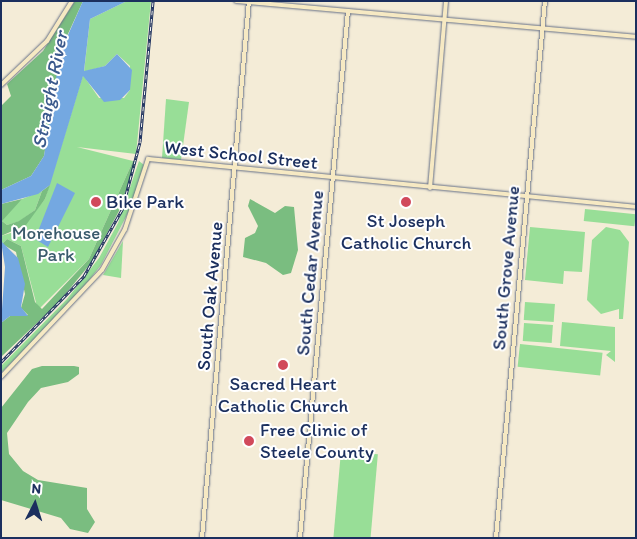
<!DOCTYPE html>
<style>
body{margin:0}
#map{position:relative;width:637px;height:539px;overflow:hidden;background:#f4ecd7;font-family:Itim,sans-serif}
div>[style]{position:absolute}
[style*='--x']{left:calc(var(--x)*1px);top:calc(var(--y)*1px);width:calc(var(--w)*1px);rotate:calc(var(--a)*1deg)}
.green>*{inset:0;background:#98de97;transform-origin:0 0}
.forest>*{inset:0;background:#7abd80}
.water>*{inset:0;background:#74a8e1}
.roads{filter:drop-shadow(0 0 1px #677188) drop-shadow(0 0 1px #677188)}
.secondary>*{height:4px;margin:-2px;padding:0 2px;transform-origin:2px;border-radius:2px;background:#f6e9c3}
.rail>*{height:3px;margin-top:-1.5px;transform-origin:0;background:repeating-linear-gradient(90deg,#fff 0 4px,#1b2f5e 0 8px);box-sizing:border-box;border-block:1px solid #1b2f5e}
.dots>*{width:14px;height:14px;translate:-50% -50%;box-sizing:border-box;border:2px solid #fff;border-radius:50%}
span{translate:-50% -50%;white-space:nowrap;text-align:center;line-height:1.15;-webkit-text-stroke:4px #fff;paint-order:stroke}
.street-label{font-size:19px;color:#1b2f5e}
.poi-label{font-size:19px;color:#1b2f5e}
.left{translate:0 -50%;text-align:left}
.park-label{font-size:19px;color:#3a5b6c}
.water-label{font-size:20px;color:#3a598c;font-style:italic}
.frame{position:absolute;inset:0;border:2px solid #1b2f5e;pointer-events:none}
.north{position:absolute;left:10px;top:479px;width:50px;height:50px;-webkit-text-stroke:4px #fff;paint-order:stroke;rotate:5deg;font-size:14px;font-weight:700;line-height:20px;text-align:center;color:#1b2f5e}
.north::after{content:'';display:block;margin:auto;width:18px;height:22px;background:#1b2f5e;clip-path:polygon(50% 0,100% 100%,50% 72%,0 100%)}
</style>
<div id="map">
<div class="green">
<i style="clip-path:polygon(127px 1px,151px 1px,136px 154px,77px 147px,133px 161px,89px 259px,38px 310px,21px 246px,7px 239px,2px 244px,1px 236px,20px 230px,45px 199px,83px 75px,99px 98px,124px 98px,130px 90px,130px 66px,117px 54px,105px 66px,84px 72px,90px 19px)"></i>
<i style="clip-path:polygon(166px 99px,189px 102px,181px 160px,162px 158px)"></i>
<i style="clip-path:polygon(139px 161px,144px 165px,131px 207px,101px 265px,72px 302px,1px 373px,1px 366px,67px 299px,99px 258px,118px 223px)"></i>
<i style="clip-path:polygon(42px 191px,35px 210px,20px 221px,7px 225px,2px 221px,4px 213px,22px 199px)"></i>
<i style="left:585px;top:209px;width:51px;height:12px;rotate:6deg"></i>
<i style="clip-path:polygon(530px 227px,585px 232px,582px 272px,564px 271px,563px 284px,525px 280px)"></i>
<i style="clip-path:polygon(606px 227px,620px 230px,629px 242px,623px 319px,619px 319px,619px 309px,601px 314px,587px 300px,592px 240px)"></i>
<i style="clip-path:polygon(123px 241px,121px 278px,103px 275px)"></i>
<i style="left:525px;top:302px;width:30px;height:18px;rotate:4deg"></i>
<i style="clip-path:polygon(562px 322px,615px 327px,615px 362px,606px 355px,611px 351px,560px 346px)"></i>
<i style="left:524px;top:323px;width:29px;height:18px;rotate:4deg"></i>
<i style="left:520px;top:344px;width:83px;height:23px;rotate:6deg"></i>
<i style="left:341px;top:451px;width:37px;height:87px;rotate:5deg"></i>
</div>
<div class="forest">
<i style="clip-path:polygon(75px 1px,83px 1px,62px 47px,44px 156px,31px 176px,1px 190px,1px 106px,11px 96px,7px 84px,43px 51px)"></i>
<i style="clip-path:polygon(133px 161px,136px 161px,119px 211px,91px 263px,58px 303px,1px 357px,1px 323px,10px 316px,28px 315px,21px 308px,25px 294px,16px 252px,2px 244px,7px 239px,21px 246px,35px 302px,42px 309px,89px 259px)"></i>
<i style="clip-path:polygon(50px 185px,45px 199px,26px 225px,1px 236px,1px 204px,22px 199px,2px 221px,7px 225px,19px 221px,35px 210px,42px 191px)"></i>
<i style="clip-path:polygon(250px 199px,275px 213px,285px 206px,294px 207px,298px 250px,291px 273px,283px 275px,266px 263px,243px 257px,245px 238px,255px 233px,258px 226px,248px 206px)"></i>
<i style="clip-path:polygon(42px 366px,74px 366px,79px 367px,79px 374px,68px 382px,41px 388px,28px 402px,7px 433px,9px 454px,23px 471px,38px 480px,87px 488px,87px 509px,95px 522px,88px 533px,70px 529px,61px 518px,1px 500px,1px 408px,32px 369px)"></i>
</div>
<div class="water">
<i style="clip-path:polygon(83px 1px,127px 1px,90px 19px,84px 71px,105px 66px,117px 54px,132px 70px,130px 90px,120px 100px,104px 102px,83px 76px,50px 185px,38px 194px,1px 204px,1px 190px,31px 176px,44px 156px,60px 53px)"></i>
<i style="clip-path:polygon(57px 183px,75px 193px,48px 247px,35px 239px)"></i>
<i style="clip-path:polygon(1px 241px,18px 258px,25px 284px,21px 307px,28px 316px,10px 316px,1px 323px,5px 267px)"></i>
</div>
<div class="roads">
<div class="secondary">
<i style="--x:236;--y:1;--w:402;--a:5.1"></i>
<i style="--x:1;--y:85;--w:64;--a:-43.7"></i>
<i style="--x:47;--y:41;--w:47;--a:-58"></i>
<i style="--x:430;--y:188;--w:188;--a:-85.1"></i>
<i style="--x:1;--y:377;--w:147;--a:-46.7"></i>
<i style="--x:102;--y:270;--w:47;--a:-60.7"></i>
<i style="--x:125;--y:229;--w:74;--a:-71.8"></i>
<i style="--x:148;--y:159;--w:490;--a:5.6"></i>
<i style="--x:202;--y:538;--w:539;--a:-85"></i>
<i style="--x:300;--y:538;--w:529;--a:-84.8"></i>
<i style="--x:496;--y:538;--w:539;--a:-84.79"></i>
</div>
</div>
<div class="rail">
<i style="--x:1;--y:362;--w:120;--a:-46"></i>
<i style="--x:84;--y:276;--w:76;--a:-60.1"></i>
<i style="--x:122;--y:210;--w:70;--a:-75.2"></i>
<i style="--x:140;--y:142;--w:142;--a:-84.7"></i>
</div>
<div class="dots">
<i style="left:96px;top:202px;background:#d1495b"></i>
<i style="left:406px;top:202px;background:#d1495b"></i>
<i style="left:283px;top:365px;background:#d1495b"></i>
<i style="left:249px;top:441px;background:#d1495b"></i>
</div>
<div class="street-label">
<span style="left:241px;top:155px;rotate:6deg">West School Street</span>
<span style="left:506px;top:268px;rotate:-85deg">South Grove Avenue</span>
<span style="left:310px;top:273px;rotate:-85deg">South Cedar Avenue</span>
<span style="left:210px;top:296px;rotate:-85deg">South Oak Avenue</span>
</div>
<div class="poi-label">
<span class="left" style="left:106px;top:202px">Bike Park</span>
<span style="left:406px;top:232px">St Joseph<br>Catholic Church</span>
<span style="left:283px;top:395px">Sacred Heart<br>Catholic Church</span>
<span class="left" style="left:260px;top:441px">Free Clinic of<br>Steele County</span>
</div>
<div class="park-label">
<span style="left:56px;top:244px">Morehouse<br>Park</span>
</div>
<div class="water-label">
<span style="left:50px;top:90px;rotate:-79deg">Straight River</span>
</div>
<div class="frame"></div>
<div class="north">N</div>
</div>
